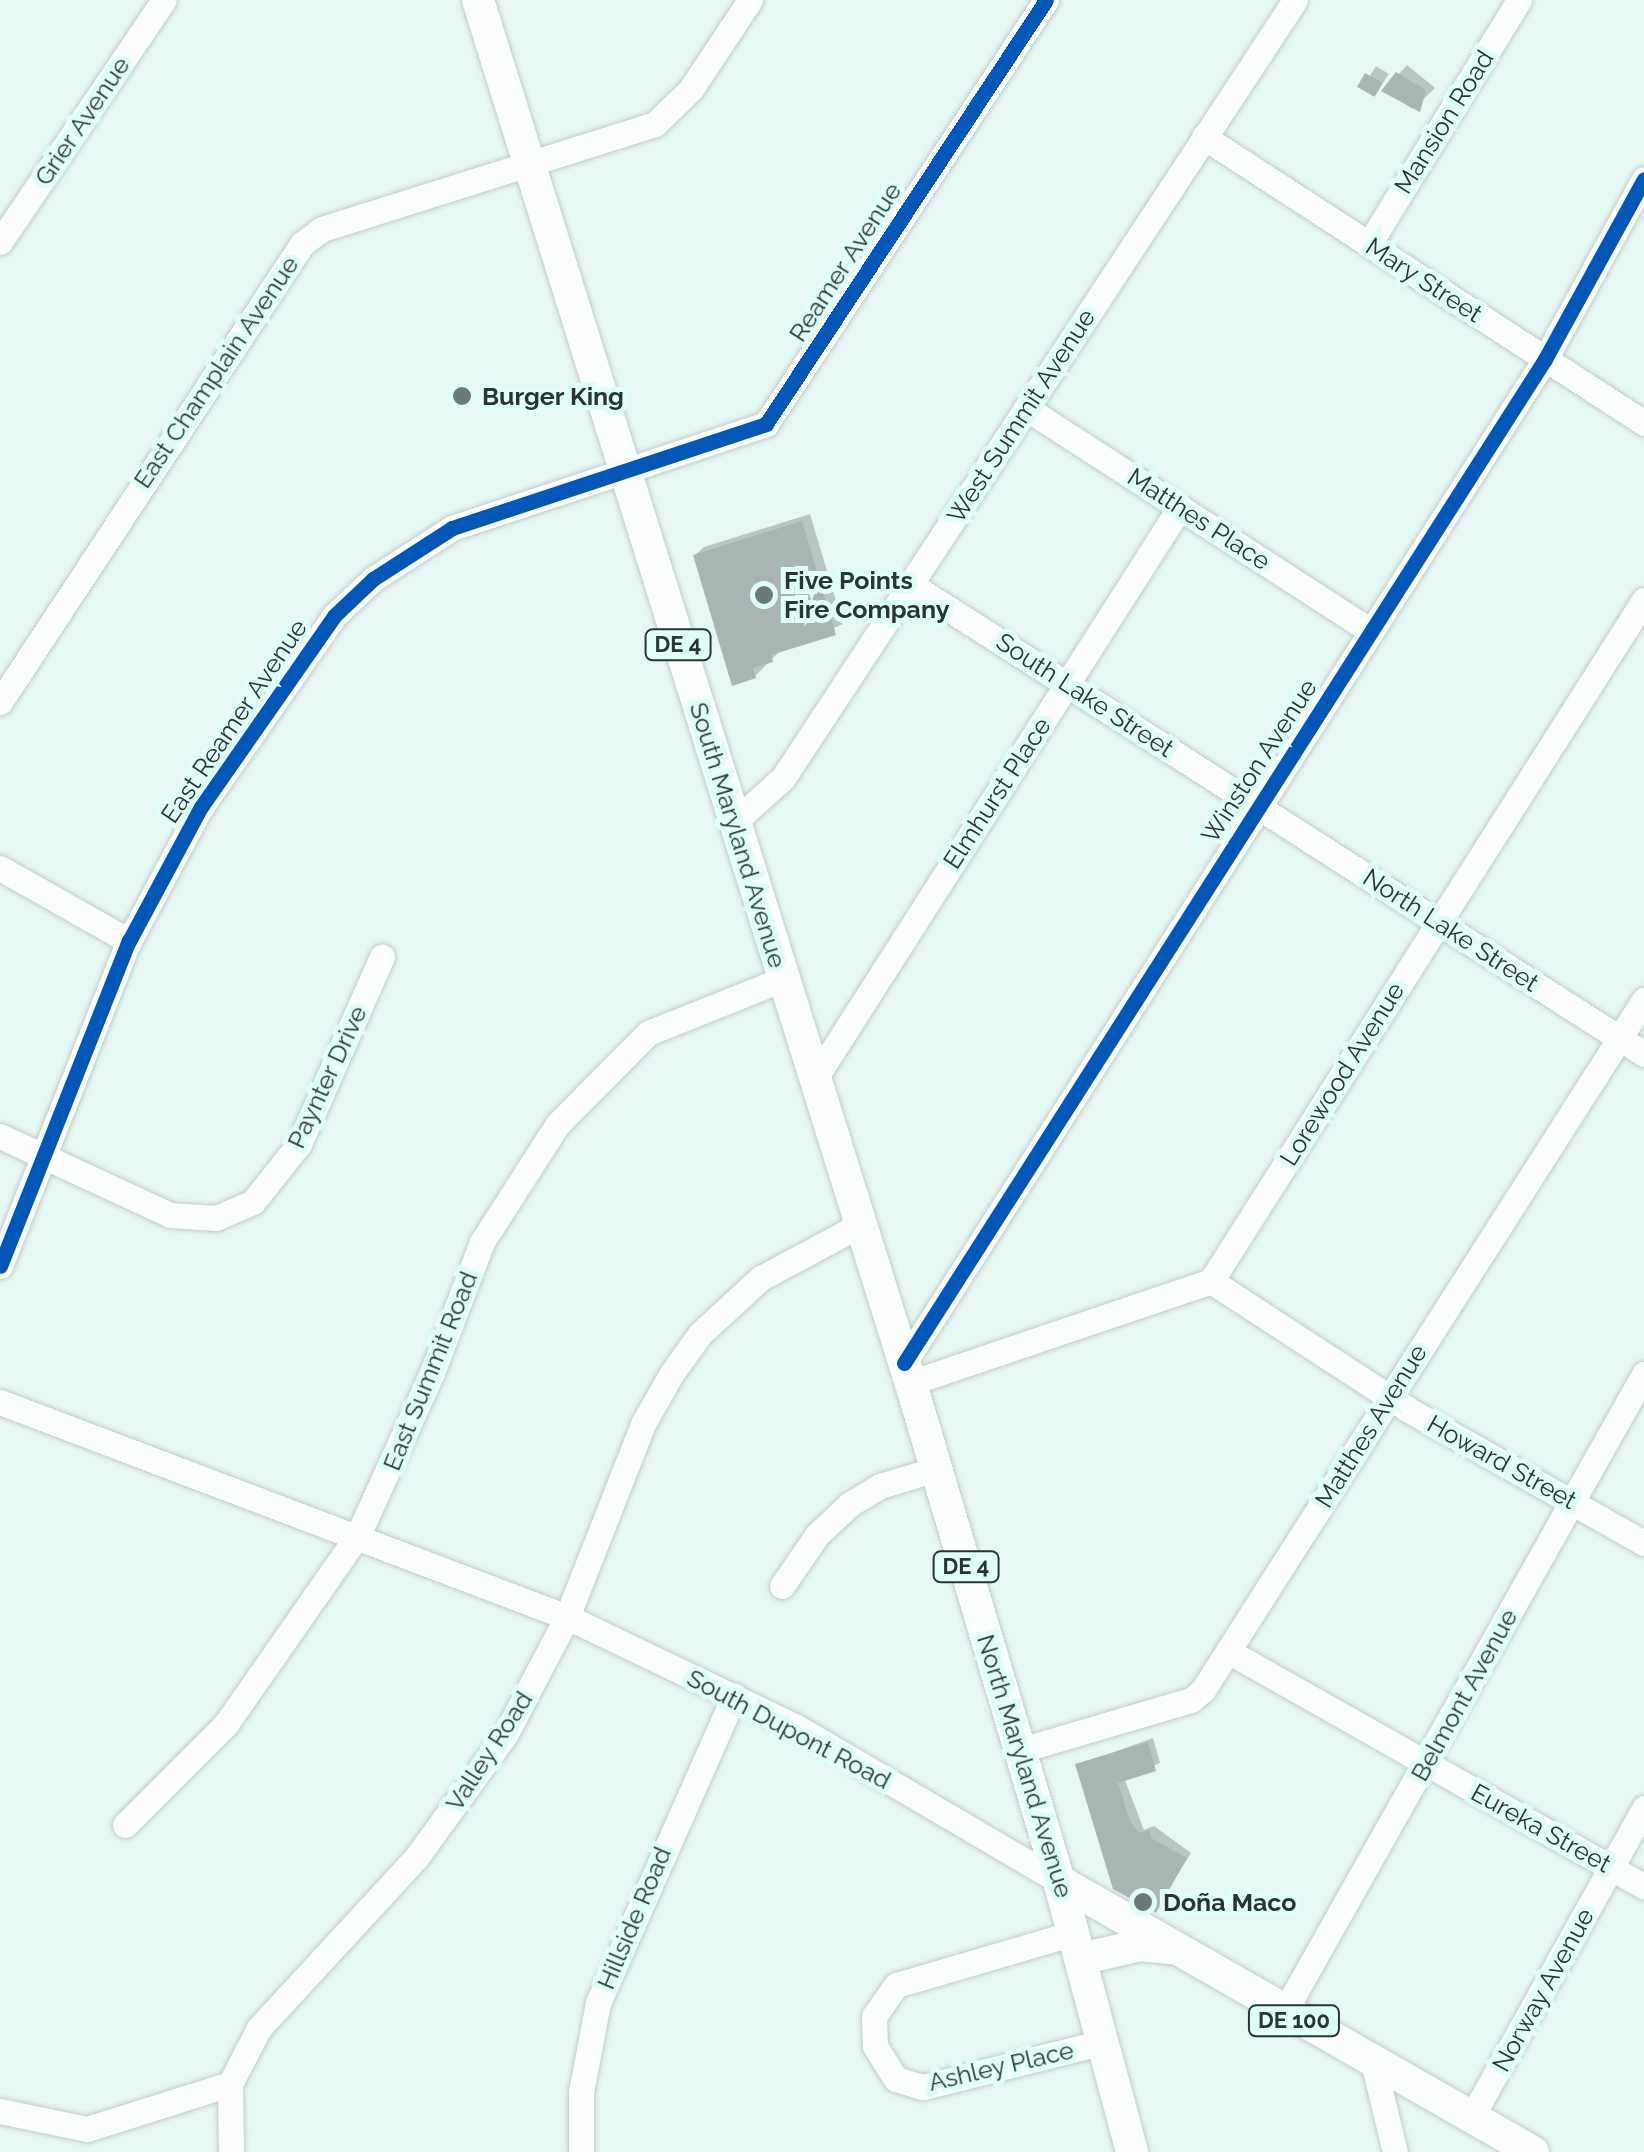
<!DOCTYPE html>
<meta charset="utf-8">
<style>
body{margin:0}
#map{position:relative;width:1644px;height:2152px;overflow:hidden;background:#e6f7f4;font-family:Raleway,sans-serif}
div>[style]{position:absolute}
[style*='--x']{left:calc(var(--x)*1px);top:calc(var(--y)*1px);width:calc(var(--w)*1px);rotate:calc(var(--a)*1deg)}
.shadow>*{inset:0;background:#0003;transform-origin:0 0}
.building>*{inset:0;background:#a8b5b3;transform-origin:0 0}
.roads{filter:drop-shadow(0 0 2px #c0cdcb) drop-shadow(0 0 2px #c0cdcb)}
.minor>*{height:25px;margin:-12.5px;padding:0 12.5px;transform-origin:12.5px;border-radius:12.5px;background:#fbfefd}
.major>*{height:32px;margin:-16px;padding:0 16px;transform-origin:16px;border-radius:16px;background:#fbfefd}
.cycleway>*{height:15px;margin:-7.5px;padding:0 7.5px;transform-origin:7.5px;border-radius:7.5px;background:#0057b8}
.dots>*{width:28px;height:28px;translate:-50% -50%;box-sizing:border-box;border:5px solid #dffef9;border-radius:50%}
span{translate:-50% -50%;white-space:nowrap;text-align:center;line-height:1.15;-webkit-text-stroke:10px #dffef9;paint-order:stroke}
.shield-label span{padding:2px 8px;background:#dffef9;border:2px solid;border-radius:8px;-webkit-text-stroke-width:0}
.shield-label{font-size:22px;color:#293533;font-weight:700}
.street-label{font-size:25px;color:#293533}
.poi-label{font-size:25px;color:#293533;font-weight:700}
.left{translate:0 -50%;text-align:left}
</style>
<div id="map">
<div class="shadow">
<i style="clip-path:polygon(1407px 65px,1435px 88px,1413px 109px,1384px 91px)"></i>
<i style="left:1376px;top:66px;width:15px;height:26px;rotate:32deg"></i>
<i style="clip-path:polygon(810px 514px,843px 624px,780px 651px,755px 676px,695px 555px,704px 547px)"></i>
<i style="clip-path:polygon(1153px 1738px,1160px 1763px,1124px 1778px,1144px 1830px,1154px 1826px,1191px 1853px,1155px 1910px,1078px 1765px)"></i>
</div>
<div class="building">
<i style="clip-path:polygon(1396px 72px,1426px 90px,1420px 112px,1381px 91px)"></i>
<i style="left:1365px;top:73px;width:20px;height:16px;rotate:30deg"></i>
<i style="clip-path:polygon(802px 521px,836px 635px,771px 655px,773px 662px,753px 668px,756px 678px,732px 686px,693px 555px)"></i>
<i style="clip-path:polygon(1148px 1742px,1156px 1771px,1118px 1783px,1130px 1821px,1139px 1833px,1149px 1830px,1151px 1838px,1187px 1858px,1156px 1913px,1113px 1889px,1075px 1764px)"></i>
</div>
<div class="roads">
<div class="minor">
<i style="--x:1204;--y:137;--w:525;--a:33.02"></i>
<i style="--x:0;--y:242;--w:292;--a:-55.9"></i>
<i style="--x:1369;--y:244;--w:286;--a:-58.4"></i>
<i style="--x:1026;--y:408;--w:411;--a:32.9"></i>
<i style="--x:910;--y:584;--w:872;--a:32.63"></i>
<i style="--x:0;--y:702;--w:549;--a:-56.6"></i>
<i style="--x:302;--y:244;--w:25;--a:-37"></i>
<i style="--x:322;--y:229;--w:349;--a:-17.5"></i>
<i style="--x:655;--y:124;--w:50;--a:-44.2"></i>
<i style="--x:691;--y:89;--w:107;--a:-56.5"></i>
<i style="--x:734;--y:822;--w:66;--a:-41.9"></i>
<i style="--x:783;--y:778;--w:931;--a:-56.65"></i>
<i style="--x:0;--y:868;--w:148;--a:29.5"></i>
<i style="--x:814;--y:1080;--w:680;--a:-57.43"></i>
<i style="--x:0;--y:1136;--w:187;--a:24.9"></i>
<i style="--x:170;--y:1215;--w:46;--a:3.7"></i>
<i style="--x:216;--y:1218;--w:40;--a:-23.4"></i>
<i style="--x:253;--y:1202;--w:74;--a:-51.6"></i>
<i style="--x:299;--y:1144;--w:205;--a:-66.1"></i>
<i style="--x:0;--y:1266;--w:350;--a:-68.4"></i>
<i style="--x:129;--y:941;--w:152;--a:-61.8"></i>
<i style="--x:201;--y:807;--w:233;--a:-55.1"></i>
<i style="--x:334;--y:616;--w:54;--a:-43.5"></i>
<i style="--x:373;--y:579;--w:94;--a:-32.8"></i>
<i style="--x:452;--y:528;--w:331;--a:-18.3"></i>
<i style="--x:766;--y:424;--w:508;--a:-56.56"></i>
<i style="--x:1211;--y:1281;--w:234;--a:33.1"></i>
<i style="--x:1407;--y:1409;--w:272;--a:29.5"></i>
<i style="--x:904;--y:1363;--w:1191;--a:-57.44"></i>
<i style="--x:1545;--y:359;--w:205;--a:-61.2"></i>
<i style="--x:910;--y:1383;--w:318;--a:-18.7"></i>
<i style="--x:1211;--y:1281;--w:807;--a:-57.55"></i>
<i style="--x:0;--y:1402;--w:606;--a:20.77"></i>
<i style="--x:567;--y:1617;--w:253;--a:25.6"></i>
<i style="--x:795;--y:1726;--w:306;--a:30.4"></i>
<i style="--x:782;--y:1586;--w:62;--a:-55.5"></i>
<i style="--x:817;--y:1535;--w:45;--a:-43.2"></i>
<i style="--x:850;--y:1504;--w:35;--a:-31"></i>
<i style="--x:880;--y:1486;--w:59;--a:-16.9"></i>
<i style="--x:1228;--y:1651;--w:478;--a:29.5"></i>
<i style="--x:1021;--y:1750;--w:177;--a:-16.4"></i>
<i style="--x:1191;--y:1700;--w:16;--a:-40"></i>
<i style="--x:1203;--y:1690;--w:819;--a:-57.42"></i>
<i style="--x:125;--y:1825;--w:143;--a:-45"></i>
<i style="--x:226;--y:1724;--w:231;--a:-55.1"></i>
<i style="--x:358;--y:1535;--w:176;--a:-65.5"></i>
<i style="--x:431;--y:1375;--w:142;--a:-69"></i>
<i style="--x:482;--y:1242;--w:139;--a:-57.3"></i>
<i style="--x:557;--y:1125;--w:129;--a:-45.3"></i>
<i style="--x:648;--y:1033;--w:145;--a:-21.8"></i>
<i style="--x:1074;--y:1933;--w:185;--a:163.7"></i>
<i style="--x:896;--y:1985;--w:38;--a:125"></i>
<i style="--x:874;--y:2016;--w:30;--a:88"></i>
<i style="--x:875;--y:2046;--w:39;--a:58"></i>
<i style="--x:896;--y:2079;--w:28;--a:17"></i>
<i style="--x:923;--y:2087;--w:186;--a:-14"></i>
<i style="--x:1283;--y:2014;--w:735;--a:-60.57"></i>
<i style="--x:1374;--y:2066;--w:89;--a:76.3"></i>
<i style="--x:230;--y:2084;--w:68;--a:89.2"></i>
<i style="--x:0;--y:2111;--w:89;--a:11.7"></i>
<i style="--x:87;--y:2129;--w:150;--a:-17.5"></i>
<i style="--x:230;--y:2084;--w:63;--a:-62.6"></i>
<i style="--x:259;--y:2028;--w:231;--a:-47.3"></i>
<i style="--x:416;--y:1858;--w:152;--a:-54.1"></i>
<i style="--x:505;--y:1735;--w:133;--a:-62.3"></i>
<i style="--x:567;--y:1617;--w:210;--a:-68.5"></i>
<i style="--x:644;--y:1422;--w:56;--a:-60.3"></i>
<i style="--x:672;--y:1373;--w:48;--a:-54.3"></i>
<i style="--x:700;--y:1334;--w:83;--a:-42.6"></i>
<i style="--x:761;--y:1278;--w:112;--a:-28.2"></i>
<i style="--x:1471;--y:2118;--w:355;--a:-60.8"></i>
<i style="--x:581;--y:2152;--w:60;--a:-90"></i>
<i style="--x:581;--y:2092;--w:91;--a:-79.2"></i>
<i style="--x:598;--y:2003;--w:336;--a:-66.1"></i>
</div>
<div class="major">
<i style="--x:478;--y:0;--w:1450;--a:72.63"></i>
<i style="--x:911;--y:1384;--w:519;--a:73.42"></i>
<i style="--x:1059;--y:1881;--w:281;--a:74.9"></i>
<i style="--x:1059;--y:1881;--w:546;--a:29.76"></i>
<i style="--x:1081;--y:1959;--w:61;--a:-13.3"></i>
<i style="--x:1140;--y:1945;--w:30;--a:6"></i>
</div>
</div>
<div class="cycleway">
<i style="--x:0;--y:1266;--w:350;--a:-68.4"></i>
<i style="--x:129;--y:941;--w:152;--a:-61.8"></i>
<i style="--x:201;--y:807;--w:233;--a:-55.1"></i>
<i style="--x:334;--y:616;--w:54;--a:-43.5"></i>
<i style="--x:373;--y:579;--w:94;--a:-32.8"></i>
<i style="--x:452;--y:528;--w:331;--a:-18.3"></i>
<i style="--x:766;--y:424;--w:508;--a:-56.56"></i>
<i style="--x:904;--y:1363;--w:1191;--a:-57.44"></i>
<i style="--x:1545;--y:359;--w:205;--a:-61.2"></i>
</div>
<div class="dots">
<i style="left:462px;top:396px;background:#6b7977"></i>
<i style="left:764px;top:595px;background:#6b7977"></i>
<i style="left:1143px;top:1902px;background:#6b7977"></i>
</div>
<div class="shield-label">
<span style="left:678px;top:645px">DE 4</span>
<span style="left:966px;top:1567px">DE 4</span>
<span style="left:1294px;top:2021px">DE 100</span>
</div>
<div class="street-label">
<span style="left:82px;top:121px;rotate:-56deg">Grier Avenue</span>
<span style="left:1444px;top:122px;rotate:-58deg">Mansion Road</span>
<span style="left:845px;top:262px;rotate:-57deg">Reamer Avenue</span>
<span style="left:1424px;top:280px;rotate:33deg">Mary Street</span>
<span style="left:216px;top:372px;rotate:-56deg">East Champlain Avenue</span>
<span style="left:1021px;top:416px;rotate:-57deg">West Summit Avenue</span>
<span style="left:1199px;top:519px;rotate:33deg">Matthes Place</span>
<span style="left:1085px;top:695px;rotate:33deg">South Lake Street</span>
<span style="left:234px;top:721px;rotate:-56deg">East Reamer Avenue</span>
<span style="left:1259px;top:761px;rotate:-57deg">Winston Avenue</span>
<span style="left:997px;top:793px;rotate:-57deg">Elmhurst Place</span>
<span style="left:738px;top:835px;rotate:73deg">South Maryland Avenue</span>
<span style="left:1451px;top:930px;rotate:33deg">North Lake Street</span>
<span style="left:1342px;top:1074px;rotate:-58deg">Lorewood Avenue</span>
<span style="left:327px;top:1077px;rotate:-65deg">Paynter Drive</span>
<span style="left:430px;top:1371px;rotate:-68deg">East Summit Road</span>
<span style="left:1371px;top:1426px;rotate:-58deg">Matthes Avenue</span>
<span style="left:1502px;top:1462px;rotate:29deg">Howard Street</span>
<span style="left:1464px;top:1695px;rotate:-61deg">Belmont Avenue</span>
<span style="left:789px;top:1729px;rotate:28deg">South Dupont Road</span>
<span style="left:489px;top:1751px;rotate:-57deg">Valley Road</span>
<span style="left:1025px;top:1766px;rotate:73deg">North Maryland Avenue</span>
<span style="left:1541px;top:1828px;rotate:29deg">Eureka Street</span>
<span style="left:634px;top:1918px;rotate:-67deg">Hillside Road</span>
<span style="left:1543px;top:1990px;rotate:-61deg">Norway Avenue</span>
<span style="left:1001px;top:2066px;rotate:-13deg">Ashley Place</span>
</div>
<div class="poi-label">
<span class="left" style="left:482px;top:396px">Burger King</span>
<span class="left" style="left:784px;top:595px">Five Points<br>Fire Company</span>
<span class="left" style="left:1163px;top:1902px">Doña Maco</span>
</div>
</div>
